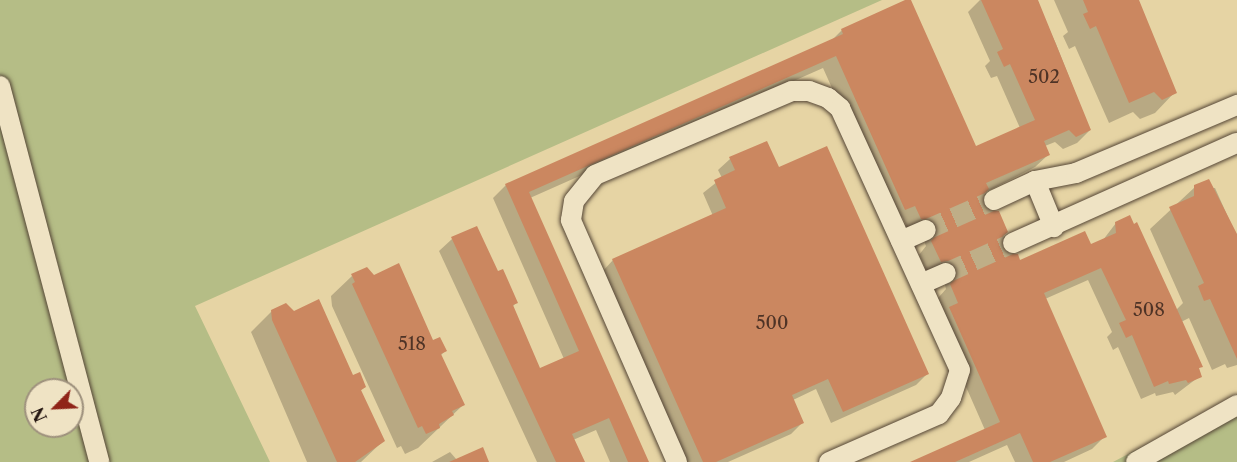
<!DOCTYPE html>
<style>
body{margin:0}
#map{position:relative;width:1237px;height:462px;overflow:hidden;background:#e6d4a4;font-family:"Libre Caslon Text",serif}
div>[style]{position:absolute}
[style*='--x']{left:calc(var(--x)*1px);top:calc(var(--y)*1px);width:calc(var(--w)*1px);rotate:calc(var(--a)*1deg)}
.green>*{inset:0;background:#b5bd86}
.shadow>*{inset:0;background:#0003}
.building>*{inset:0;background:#cb8760}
.minor-tunnel>*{height:20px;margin-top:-10px;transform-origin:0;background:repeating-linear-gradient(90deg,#bfae87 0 20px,transparent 0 30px)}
.roads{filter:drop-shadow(0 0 2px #554636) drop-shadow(0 0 2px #554636)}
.minor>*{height:20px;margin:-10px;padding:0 10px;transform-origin:10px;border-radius:10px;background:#efe3c4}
span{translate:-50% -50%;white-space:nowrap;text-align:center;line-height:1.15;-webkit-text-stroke:4.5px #efe3c4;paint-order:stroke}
.number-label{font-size:18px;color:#4e3326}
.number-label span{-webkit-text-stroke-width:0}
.north{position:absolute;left:24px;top:378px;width:60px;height:60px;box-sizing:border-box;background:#efe3c4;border:2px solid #9e917d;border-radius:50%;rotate:246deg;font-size:16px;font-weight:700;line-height:24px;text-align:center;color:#251712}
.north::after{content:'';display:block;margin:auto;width:21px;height:27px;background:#8f2418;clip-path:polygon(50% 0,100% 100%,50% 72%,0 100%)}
</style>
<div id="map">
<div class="green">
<i style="clip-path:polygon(evenodd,0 0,882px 0,195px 306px,270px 462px,0 462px,0 0,36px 390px,72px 390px,72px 426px,36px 426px,36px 390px)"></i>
<i style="clip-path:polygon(1237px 397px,1237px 462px,1113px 462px)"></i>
</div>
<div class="shadow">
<i style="clip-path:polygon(909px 0,975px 148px,1020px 128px,997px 76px,991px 78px,985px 66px,990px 61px,968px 12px,980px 0,1036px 0,1056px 44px,1090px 130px,1077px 143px,1063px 149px,1055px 142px,1045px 146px,1048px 155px,1035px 167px,982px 194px,981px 205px,1006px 232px,1000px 241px,1001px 249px,1017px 255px,1020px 262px,1090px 246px,1103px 240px,1116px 223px,1176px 310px,1183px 303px,1150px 229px,1195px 187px,1215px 188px,1237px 237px,1237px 365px,1227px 368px,1225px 364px,1212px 370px,1189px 318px,1181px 322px,1201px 366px,1197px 370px,1200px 376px,1175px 395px,1173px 392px,1156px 396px,1155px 393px,1141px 399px,1118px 347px,1113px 350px,1107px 337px,1112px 332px,1088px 280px,1045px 299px,1105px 436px,1092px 449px,1064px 462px,1015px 462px,1007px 445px,969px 462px,914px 462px,985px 430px,937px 321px,945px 313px,938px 298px,946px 289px,944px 281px,928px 274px,919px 255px,926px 246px,921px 233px,909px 231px,902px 217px,892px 222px,823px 68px,530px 198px,647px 462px,610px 462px,596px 430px,573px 440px,583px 462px,537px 462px,439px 251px,452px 239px,497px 273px,517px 302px,512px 307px,540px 370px,564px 359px,493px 198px,506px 185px,831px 41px,842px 30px)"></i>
<i style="clip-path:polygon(1054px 0,1138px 0,1175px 92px,1155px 113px,1140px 119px,1133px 112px,1109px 123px,1075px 46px,1069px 49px,1063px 36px,1068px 32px)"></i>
<i style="clip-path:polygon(730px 159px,778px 169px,928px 373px,916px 385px,831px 423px,816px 389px,793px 400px,803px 422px,791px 434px,728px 462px,686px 462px,602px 272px,613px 260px,713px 216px,703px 193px,722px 178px,718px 170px)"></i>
<i style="clip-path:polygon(352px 276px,445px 351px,440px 356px,463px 405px,418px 448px,405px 454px,401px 446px,397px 448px,332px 306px,331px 296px)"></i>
<i style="clip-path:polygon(272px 311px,365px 387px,360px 391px,383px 441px,361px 462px,307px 462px,251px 332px)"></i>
<i style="clip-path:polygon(450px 452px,457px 460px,487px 462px,432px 462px)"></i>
</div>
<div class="building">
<i style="clip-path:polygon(905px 0,911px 0,976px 146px,1035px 120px,1010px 64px,1004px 67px,997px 52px,1003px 49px,981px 0,1038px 0,1091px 130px,1076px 137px,1069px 130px,1044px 141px,1050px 155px,986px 183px,989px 189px,984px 194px,983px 204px,988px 210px,999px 211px,1008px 232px,1003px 236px,1002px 247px,1006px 253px,1018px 254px,1020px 260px,1085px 231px,1091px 244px,1116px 233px,1115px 222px,1130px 215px,1134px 224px,1137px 222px,1172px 298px,1203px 367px,1199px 368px,1202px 377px,1188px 383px,1186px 380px,1169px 384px,1168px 381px,1154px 387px,1132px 335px,1126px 338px,1119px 323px,1126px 320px,1101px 268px,1044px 293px,1107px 437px,1050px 462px,1033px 462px,1020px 433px,955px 462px,910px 462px,1000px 422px,949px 307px,958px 303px,950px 284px,958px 275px,957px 268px,948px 261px,941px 262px,931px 241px,938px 232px,934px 221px,921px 219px,915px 206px,905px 210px,836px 56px,529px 192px,649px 462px,628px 462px,609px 418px,572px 434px,585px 462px,556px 462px,451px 237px,477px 226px,498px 271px,503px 269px,518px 303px,513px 305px,540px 368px,579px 351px,505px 184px,843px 34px,841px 29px)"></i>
<i style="clip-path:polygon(1083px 0,1139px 0,1177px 93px,1162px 100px,1154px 92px,1129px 103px,1096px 26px,1090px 29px,1083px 14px,1088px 12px)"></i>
<i style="clip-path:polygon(767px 141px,779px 167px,827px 146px,929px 374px,843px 412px,828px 379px,792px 395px,804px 423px,716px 462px,703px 462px,612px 259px,726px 208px,714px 180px,735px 170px,729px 157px)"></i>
<i style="clip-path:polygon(1209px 179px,1237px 234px,1237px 359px,1210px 299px,1204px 301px,1198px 286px,1204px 283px,1169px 207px,1194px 196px,1194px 185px)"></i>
<i style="clip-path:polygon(399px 263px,433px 340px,440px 337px,447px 351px,441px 354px,465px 405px,452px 411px,454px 415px,439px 424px,440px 428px,426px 434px,422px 426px,418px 428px,352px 284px,355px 282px,351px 274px,367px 267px,374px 275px)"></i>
<i style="clip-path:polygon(319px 299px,353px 375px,360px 372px,366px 387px,361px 390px,385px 441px,355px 462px,337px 462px,272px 320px,271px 310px,286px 303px,294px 311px)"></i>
<i style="clip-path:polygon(483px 447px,489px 462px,449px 462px)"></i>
</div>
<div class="minor-tunnel">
<i style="--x:926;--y:230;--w:74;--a:-23.8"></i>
<i style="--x:946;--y:273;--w:73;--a:-24.1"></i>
</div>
<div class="roads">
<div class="minor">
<i style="--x:0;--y:86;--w:389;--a:75.2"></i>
<i style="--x:1035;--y:181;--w:50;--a:67.6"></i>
<i style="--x:994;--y:200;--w:45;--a:-24.9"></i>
<i style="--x:1035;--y:181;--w:42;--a:-11"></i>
<i style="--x:1076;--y:173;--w:175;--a:-22.9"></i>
<i style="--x:901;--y:241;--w:27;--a:-24"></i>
<i style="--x:1013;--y:243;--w:245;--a:-24.1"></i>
<i style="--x:921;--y:284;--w:27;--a:-24"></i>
<i style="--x:677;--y:462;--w:264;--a:-113.7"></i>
<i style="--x:571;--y:220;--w:19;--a:-81"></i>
<i style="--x:574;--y:201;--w:33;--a:-51"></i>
<i style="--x:595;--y:175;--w:214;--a:-23.1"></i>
<i style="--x:792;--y:91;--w:17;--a:0"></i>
<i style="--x:809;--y:91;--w:20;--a:20"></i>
<i style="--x:828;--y:98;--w:16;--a:40"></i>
<i style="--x:840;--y:108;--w:288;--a:65.4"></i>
<i style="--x:960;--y:370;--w:29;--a:108"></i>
<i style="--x:951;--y:398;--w:20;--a:127"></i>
<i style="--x:939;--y:414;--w:120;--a:156.4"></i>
<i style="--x:1136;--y:462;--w:116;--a:-29.4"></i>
</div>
</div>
<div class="number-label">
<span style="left:1044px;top:77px">502</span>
<span style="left:1149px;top:310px">508</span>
<span style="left:772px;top:323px">500</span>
<span style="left:412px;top:344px">518</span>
</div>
<div class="north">N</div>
</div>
